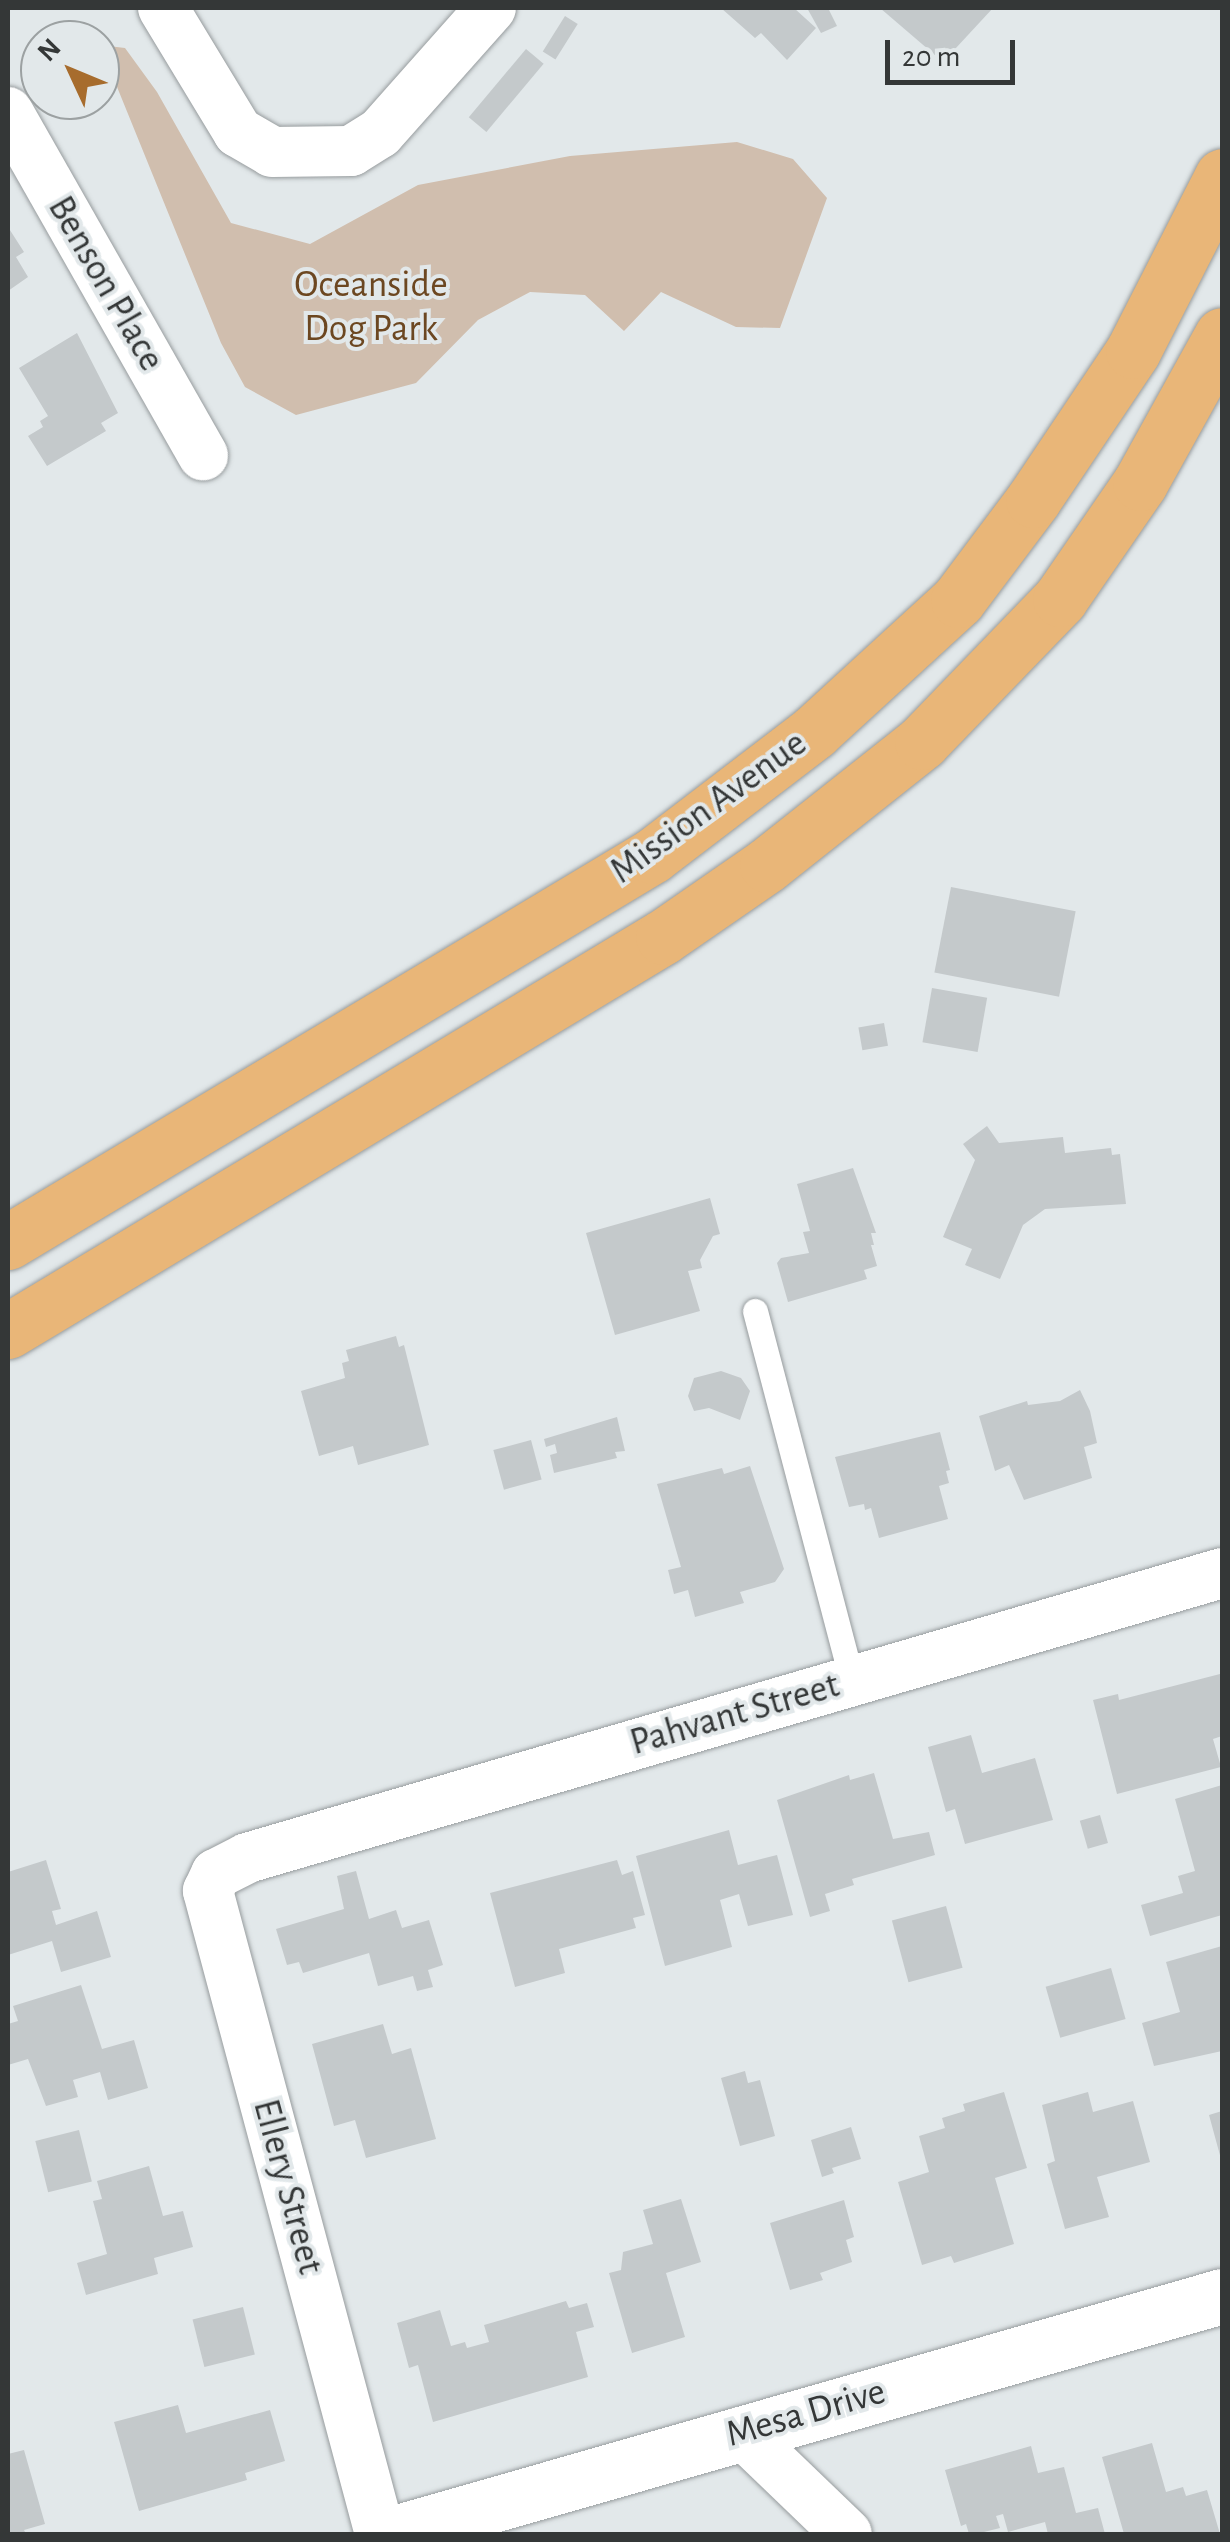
<!DOCTYPE html>
<style>
body{margin:0}
#map{position:relative;width:1230px;height:2542px;overflow:hidden;background:#e2e8ea;font-family:"Alegreya Sans",sans-serif}
div>[style]{position:absolute}
[style*='--x']{left:calc(var(--x)*1px);top:calc(var(--y)*1px);width:calc(var(--w)*1px);rotate:calc(var(--a)*1deg)}
.green>*{inset:0;background:#d0beae}
.building>*{inset:0;background:#c4c9cb;transform-origin:0 0}
.roads{filter:drop-shadow(0 0 2px #979c9e) drop-shadow(0 0 2px #979c9e)}
.service>*{height:25px;margin:-12.5px;padding:0 12.5px;transform-origin:12.5px;border-radius:12.5px;background:#fff}
.minor>*{height:50px;margin:-25px;padding:0 25px;transform-origin:25px;border-radius:25px;background:#fff}
.secondary>*{height:55px;margin:-27.5px;padding:0 27.5px;transform-origin:27.5px;border-radius:27.5px;background:#fff}
.primary>*{height:55px;margin:-27.5px;padding:0 27.5px;transform-origin:27.5px;border-radius:27.5px;background:#e9b678}
span{translate:-50% -50%;white-space:nowrap;text-align:center;line-height:1.15;-webkit-text-stroke:8px #e2e8ea;paint-order:stroke}
.street-label{font-size:38px;color:#343737}
.park-label{font-size:38px;color:#6c4721}
.frame{position:absolute;inset:0;border:10px solid #343737;pointer-events:none}
.north{position:absolute;left:20px;top:20px;width:100px;height:100px;box-sizing:border-box;background:#e2e8ea;border:2px solid #9ca1a2;border-radius:50%;rotate:314deg;font-size:28px;font-weight:700;line-height:40px;text-align:center;color:#343737}
.north::after{content:'';display:block;margin:auto;width:35px;height:45px;background:#a76c2d;clip-path:polygon(50% 0,100% 100%,50% 72%,0 100%)}
.scale{position:absolute;left:885px;top:40px;width:130px;height:45px;box-sizing:border-box;border:5px solid #343737;border-top:0;padding-left:12px;font-size:30px;line-height:35px;white-space:nowrap;color:#343737;-webkit-text-stroke:8px #e2e8ea;paint-order:stroke}
</style>
<div id="map">
<div class="green">
<i style="clip-path:polygon(100px 45px,125px 48px,157px 92px,231px 223px,310px 244px,418px 185px,570px 156px,737px 142px,793px 159px,827px 198px,780px 328px,736px 327px,661px 292px,624px 331px,585px 295px,530px 292px,478px 320px,416px 383px,296px 415px,245px 387px,221px 343px)"></i>
</div>
<div class="building">
<i style="clip-path:polygon(721px 8px,794px 8px,816px 28px,787px 60px,761px 33px,755px 38px)"></i>
<i style="clip-path:polygon(807px 8px,828px 8px,837px 26px,821px 33px)"></i>
<i style="clip-path:polygon(880px 8px,993px 8px,943px 62px)"></i>
<i style="left:565px;top:16px;width:15px;height:42px;rotate:32deg"></i>
<i style="left:526px;top:49px;width:23px;height:89px;rotate:40deg"></i>
<i style="clip-path:polygon(8px 227px,24px 252px,16px 257px,28px 277px,8px 291px)"></i>
<i style="clip-path:polygon(77px 333px,118px 413px,101px 423px,106px 431px,47px 466px,28px 436px,43px 427px,40px 421px,48px 416px,19px 368px)"></i>
<i style="left:951px;top:887px;width:127px;height:87px;rotate:11deg"></i>
<i style="left:932px;top:988px;width:56px;height:55px;rotate:10deg"></i>
<i style="left:884px;top:1023px;width:23px;height:26px;rotate:80deg"></i>
<i style="clip-path:polygon(987px 1126px,999px 1143px,1063px 1137px,1065px 1153px,1111px 1148px,1112px 1155px,1120px 1154px,1126px 1204px,1045px 1209px,1023px 1225px,1000px 1279px,965px 1265px,972px 1249px,943px 1237px,975px 1160px,963px 1144px)"></i>
<i style="clip-path:polygon(853px 1168px,876px 1233px,871px 1233px,874px 1245px,871px 1245px,877px 1266px,864px 1270px,867px 1279px,788px 1302px,777px 1263px,781px 1258px,809px 1253px,803px 1232px,810px 1231px,797px 1184px)"></i>
<i style="clip-path:polygon(710px 1198px,720px 1234px,713px 1236px,700px 1260px,702px 1268px,688px 1271px,700px 1311px,615px 1335px,586px 1233px)"></i>
<i style="clip-path:polygon(396px 1336px,399px 1347px,404px 1345px,429px 1445px,358px 1465px,353px 1446px,319px 1456px,301px 1391px,345px 1378px,342px 1363px,349px 1361px,346px 1350px)"></i>
<i style="clip-path:polygon(721px 1371px,741px 1378px,750px 1391px,740px 1420px,709px 1408px,694px 1411px,688px 1396px,694px 1378px)"></i>
<i style="clip-path:polygon(1080px 1390px,1090px 1411px,1097px 1443px,1084px 1447px,1092px 1478px,1024px 1500px,1009px 1465px,995px 1471px,979px 1416px,1027px 1401px,1028px 1405px,1060px 1401px)"></i>
<i style="clip-path:polygon(617px 1417px,625px 1451px,615px 1452px,617px 1458px,554px 1473px,550px 1455px,557px 1453px,555px 1444px,546px 1447px,544px 1439px)"></i>
<i style="clip-path:polygon(940px 1432px,950px 1470px,946px 1471px,949px 1483px,939px 1486px,948px 1519px,879px 1538px,871px 1508px,865px 1510px,864px 1504px,849px 1507px,835px 1457px)"></i>
<i style="left:531px;top:1440px;width:41px;height:39px;rotate:75deg"></i>
<i style="clip-path:polygon(750px 1466px,784px 1569px,775px 1582px,740px 1592px,744px 1603px,695px 1617px,688px 1590px,674px 1594px,668px 1570px,681px 1567px,657px 1484px,722px 1468px,724px 1474px)"></i>
<i style="clip-path:polygon(1220px 1674px,1222px 1736px,1213px 1739px,1221px 1767px,1117px 1794px,1093px 1700px,1118px 1694px,1119px 1700px)"></i>
<i style="clip-path:polygon(971px 1735px,982px 1773px,1035px 1758px,1053px 1820px,965px 1844px,955px 1809px,946px 1812px,928px 1747px)"></i>
<i style="clip-path:polygon(874px 1773px,893px 1839px,929px 1832px,935px 1855px,852px 1879px,854px 1885px,825px 1894px,830px 1911px,810px 1917px,777px 1800px,849px 1775px,850px 1780px)"></i>
<i style="clip-path:polygon(1222px 1785px,1222px 1915px,1150px 1936px,1141px 1905px,1183px 1893px,1178px 1876px,1195px 1871px,1175px 1799px)"></i>
<i style="left:1100px;top:1815px;width:29px;height:21px;rotate:74deg"></i>
<i style="clip-path:polygon(729px 1830px,738px 1865px,777px 1855px,793px 1915px,748px 1926px,739px 1894px,720px 1900px,732px 1947px,665px 1966px,636px 1856px)"></i>
<i style="clip-path:polygon(46px 1860px,61px 1909px,52px 1911px,56px 1925px,97px 1911px,111px 1957px,61px 1972px,52px 1941px,8px 1955px,8px 1872px)"></i>
<i style="clip-path:polygon(617px 1860px,622px 1875px,633px 1871px,645px 1915px,633px 1918px,636px 1928px,559px 1949px,565px 1973px,515px 1987px,490px 1893px)"></i>
<i style="clip-path:polygon(356px 1871px,369px 1919px,396px 1910px,402px 1928px,429px 1920px,443px 1965px,428px 1970px,433px 1987px,417px 1991px,413px 1976px,378px 1986px,369px 1953px,303px 1973px,299px 1962px,287px 1965px,276px 1929px,344px 1909px,337px 1876px)"></i>
<i style="left:946px;top:1906px;width:64px;height:56px;rotate:75deg"></i>
<i style="clip-path:polygon(1222px 1946px,1222px 2051px,1154px 2066px,1142px 2023px,1180px 2012px,1166px 1962px)"></i>
<i style="left:1111px;top:1968px;width:53px;height:68px;rotate:74deg"></i>
<i style="clip-path:polygon(81px 1985px,102px 2049px,134px 2040px,148px 2088px,108px 2100px,100px 2072px,73px 2080px,78px 2097px,46px 2106px,28px 2059px,8px 2065px,8px 2024px,18px 2021px,13px 2006px)"></i>
<i style="clip-path:polygon(383px 2024px,392px 2054px,411px 2048px,436px 2139px,366px 2158px,355px 2120px,334px 2126px,312px 2044px)"></i>
<i style="clip-path:polygon(745px 2071px,748px 2083px,760px 2080px,775px 2136px,740px 2146px,721px 2078px)"></i>
<i style="clip-path:polygon(1004px 2092px,1027px 2168px,995px 2178px,1014px 2244px,954px 2263px,951px 2256px,922px 2265px,898px 2182px,929px 2172px,919px 2136px,945px 2128px,942px 2118px,965px 2111px,963px 2104px)"></i>
<i style="clip-path:polygon(1088px 2092px,1093px 2112px,1133px 2101px,1150px 2162px,1097px 2177px,1109px 2217px,1065px 2229px,1047px 2164px,1055px 2161px,1042px 2105px)"></i>
<i style="clip-path:polygon(1222px 2111px,1222px 2159px,1221px 2159px,1209px 2115px)"></i>
<i style="clip-path:polygon(851px 2127px,861px 2159px,832px 2168px,834px 2173px,822px 2177px,811px 2140px)"></i>
<i style="left:79px;top:2130px;width:53px;height:45px;rotate:76deg"></i>
<i style="clip-path:polygon(149px 2166px,163px 2216px,183px 2211px,193px 2247px,154px 2258px,158px 2274px,86px 2295px,77px 2263px,107px 2254px,93px 2201px,102px 2199px,97px 2181px)"></i>
<i style="clip-path:polygon(681px 2199px,701px 2262px,666px 2273px,685px 2337px,632px 2353px,609px 2273px,621px 2270px,623px 2252px,653px 2244px,643px 2210px)"></i>
<i style="clip-path:polygon(844px 2200px,854px 2237px,846px 2240px,852px 2262px,820px 2273px,823px 2280px,790px 2290px,770px 2223px)"></i>
<i style="clip-path:polygon(566px 2301px,569px 2308px,587px 2303px,594px 2327px,576px 2332px,588px 2377px,433px 2422px,418px 2365px,409px 2368px,397px 2323px,440px 2310px,451px 2346px,465px 2342px,467px 2348px,489px 2342px,484px 2325px)"></i>
<i style="left:243px;top:2307px;width:49px;height:52px;rotate:76deg"></i>
<i style="clip-path:polygon(178px 2405px,186px 2433px,270px 2410px,285px 2461px,245px 2473px,247px 2480px,139px 2511px,114px 2422px)"></i>
<i style="clip-path:polygon(1152px 2443px,1166px 2492px,1183px 2487px,1186px 2496px,1207px 2490px,1220px 2534px,1124px 2534px,1102px 2457px)"></i>
<i style="clip-path:polygon(1031px 2446px,1038px 2473px,1064px 2467px,1076px 2513px,1098px 2508px,1105px 2534px,1048px 2534px,1045px 2522px,1008px 2532px,1003px 2514px,996px 2516px,1000px 2528px,976px 2534px,969px 2534px,966px 2524px,961px 2526px,945px 2470px)"></i>
<i style="clip-path:polygon(24px 2450px,45px 2524px,24px 2530px,26px 2534px,8px 2534px,8px 2454px)"></i>
</div>
<div class="roads">
<div class="service">
<i style="--x:755;--y:1311;--w:383;--a:75.3"></i>
</div>
<div class="minor">
<i style="--x:163;--y:8;--w:145;--a:58.8"></i>
<i style="--x:238;--y:132;--w:39;--a:30"></i>
<i style="--x:272;--y:152;--w:79;--a:-0.7"></i>
<i style="--x:351;--y:151;--w:34;--a:-32"></i>
<i style="--x:380;--y:133;--w:167;--a:-48.4"></i>
<i style="--x:8;--y:112;--w:395;--a:60.4"></i>
<i style="--x:741;--y:2432;--w:147;--a:43.9"></i>
<i style="--x:380;--y:2534;--w:666;--a:-104.98"></i>
<i style="--x:208;--y:1891;--w:19;--a:-65"></i>
<i style="--x:216;--y:1874;--w:35;--a:-27"></i>
<i style="--x:247;--y:1858;--w:1016;--a:-16.29"></i>
</div>
<div class="secondary">
<i style="--x:391;--y:2534;--w:864;--a:-15.98"></i>
</div>
<div class="primary">
<i style="--x:8;--y:1242;--w:751;--a:-30.94"></i>
<i style="--x:652;--y:856;--w:204;--a:-37.4"></i>
<i style="--x:814;--y:732;--w:195;--a:-42.5"></i>
<i style="--x:958;--y:600;--w:125;--a:-53.1"></i>
<i style="--x:1033;--y:500;--w:179;--a:-56.1"></i>
<i style="--x:1133;--y:351;--w:196;--a:-63"></i>
<i style="--x:8;--y:1331;--w:764;--a:-31.03"></i>
<i style="--x:663;--y:937;--w:126;--a:-34.7"></i>
<i style="--x:767;--y:865;--w:198;--a:-38.4"></i>
<i style="--x:922;--y:742;--w:199;--a:-46"></i>
<i style="--x:1060;--y:599;--w:141;--a:-55.4"></i>
<i style="--x:1140;--y:483;--w:169;--a:-61"></i>
</div>
</div>
<div class="street-label">
<span style="left:105px;top:284px;rotate:60deg">Benson Place</span>
<span style="left:709px;top:808px;rotate:-36deg">Mission Avenue</span>
<span style="left:735px;top:1715px;rotate:-16deg">Pahvant Street</span>
<span style="left:287px;top:2187px;rotate:75deg">Ellery Street</span>
<span style="left:806px;top:2414px;rotate:-16deg">Mesa Drive</span>
</div>
<div class="park-label">
<span style="left:371px;top:308px">Oceanside<br>Dog Park</span>
</div>
<div class="frame"></div>
<div class="north">N</div>
<div class="scale">20 m</div>
</div>
